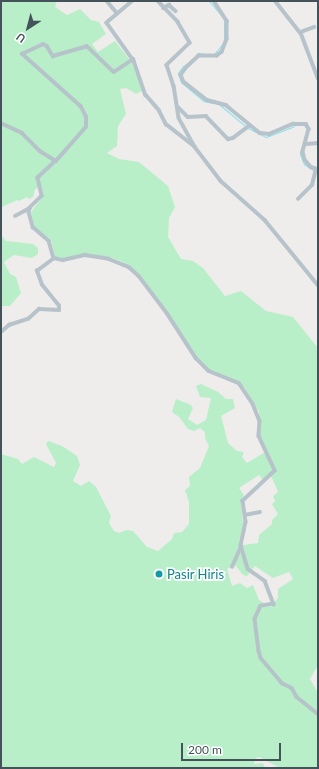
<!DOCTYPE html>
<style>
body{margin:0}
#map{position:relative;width:319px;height:769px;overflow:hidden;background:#efecec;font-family:Lato,sans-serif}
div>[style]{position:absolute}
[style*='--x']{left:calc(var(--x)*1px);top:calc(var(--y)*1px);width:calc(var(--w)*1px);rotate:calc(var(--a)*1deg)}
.green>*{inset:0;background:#b8efc8}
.stream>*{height:1px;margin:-0.5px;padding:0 0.5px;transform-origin:0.5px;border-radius:0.5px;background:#84e2ed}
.minor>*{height:3.5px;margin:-1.75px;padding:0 1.75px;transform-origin:1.75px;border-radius:1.75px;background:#b7c3ca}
.tertiary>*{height:4px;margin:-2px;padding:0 2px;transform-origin:2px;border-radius:2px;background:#b7c3ca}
.dots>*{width:11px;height:11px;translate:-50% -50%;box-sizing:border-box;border:2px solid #fff;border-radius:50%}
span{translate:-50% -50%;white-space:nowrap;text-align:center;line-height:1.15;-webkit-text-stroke:3.5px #fff;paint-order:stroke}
.culture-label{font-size:13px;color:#0d838f}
.left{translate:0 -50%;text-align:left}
.frame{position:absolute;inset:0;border:2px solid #44525a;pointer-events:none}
.north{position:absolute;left:8px;top:8px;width:40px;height:40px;-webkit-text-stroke:3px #fff;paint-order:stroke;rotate:216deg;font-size:11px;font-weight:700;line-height:16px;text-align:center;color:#44525a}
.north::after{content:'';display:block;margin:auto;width:14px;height:18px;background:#44525a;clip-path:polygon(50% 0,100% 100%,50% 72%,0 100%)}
.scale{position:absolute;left:181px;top:743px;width:100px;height:18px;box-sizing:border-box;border:2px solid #44525a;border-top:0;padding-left:5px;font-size:12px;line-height:14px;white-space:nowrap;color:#44525a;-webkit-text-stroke:3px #fff;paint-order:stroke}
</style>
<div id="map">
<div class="green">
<i style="clip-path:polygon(evenodd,1px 1px,57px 1px,55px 7px,67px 15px,80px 9px,91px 20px,99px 22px,106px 34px,92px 44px,98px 52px,115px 41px,132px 63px,142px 91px,136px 94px,126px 88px,120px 89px,126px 114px,118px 126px,117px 146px,107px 153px,119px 159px,139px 162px,168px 186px,175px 207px,169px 218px,168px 237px,181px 259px,193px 261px,203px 268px,225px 296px,241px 291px,266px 311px,293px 317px,318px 348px,318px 665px,310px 679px,318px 693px,318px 768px,278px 767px,259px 757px,255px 759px,254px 764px,263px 763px,265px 768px,1px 768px,1px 454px,18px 459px,22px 464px,34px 457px,54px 467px,56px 463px,46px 444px,48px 441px,62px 446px,77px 456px,80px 465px,73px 481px,81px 486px,89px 481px,96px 487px,111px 516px,109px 523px,114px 531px,119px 533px,127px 530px,133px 531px,147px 547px,158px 551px,172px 539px,174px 533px,182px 532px,189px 524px,189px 502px,185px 490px,190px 486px,189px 477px,200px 468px,209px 446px,205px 438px,205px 432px,200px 428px,194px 431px,188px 429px,179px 417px,172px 412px,176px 399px,191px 405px,193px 408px,188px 419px,197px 425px,206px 420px,211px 398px,200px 397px,196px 386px,201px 384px,218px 392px,226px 399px,233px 399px,235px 408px,221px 416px,228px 443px,237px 451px,244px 452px,242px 457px,247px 463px,267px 451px,260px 436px,259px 412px,245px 388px,233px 379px,210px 370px,197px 357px,140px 275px,123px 262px,109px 257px,85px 254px,63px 259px,55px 257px,51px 240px,34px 227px,31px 212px,43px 196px,42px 187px,35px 189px,33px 197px,29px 199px,27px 197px,19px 201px,17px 200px,2px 207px,1px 1px,259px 475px,263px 480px,270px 476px,272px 478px,278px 492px,273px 496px,275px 501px,272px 504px,278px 514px,272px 520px,272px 524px,259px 535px,258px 543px,243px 545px,239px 542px,243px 525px,241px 502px,244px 495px,239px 488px,259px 475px,1px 1px,235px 565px,243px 575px,247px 576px,255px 566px,273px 578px,289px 572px,293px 579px,278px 589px,278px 598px,271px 607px,259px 600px,253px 585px,247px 588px,240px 583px,232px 586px,227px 569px,235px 565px)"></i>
<i style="clip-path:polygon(1px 235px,6px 241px,33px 244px,38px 248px,38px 254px,32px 258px,14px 255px,4px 262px,10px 274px,16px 277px,21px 293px,10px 306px,1px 306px)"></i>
</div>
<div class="stream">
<i style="--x:209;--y:1;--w:18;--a:49"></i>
<i style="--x:214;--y:54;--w:16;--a:-50"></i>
<i style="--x:224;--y:42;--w:22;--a:-90"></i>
<i style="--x:193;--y:59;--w:8;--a:-50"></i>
<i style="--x:198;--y:53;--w:7;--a:8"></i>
<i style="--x:189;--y:63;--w:7;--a:153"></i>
<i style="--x:183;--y:66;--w:9;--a:126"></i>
<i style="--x:178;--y:73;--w:9;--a:72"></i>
<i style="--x:181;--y:82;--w:30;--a:40"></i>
<i style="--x:204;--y:101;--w:9;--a:13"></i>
<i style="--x:220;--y:105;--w:33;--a:40"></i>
<i style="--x:304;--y:125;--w:5;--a:53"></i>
<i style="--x:307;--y:129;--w:26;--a:106"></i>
<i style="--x:300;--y:154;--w:11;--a:68"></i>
<i style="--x:304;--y:164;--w:11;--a:34"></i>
<i style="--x:248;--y:128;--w:20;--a:27"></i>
<i style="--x:266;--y:137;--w:30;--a:-21"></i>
</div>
<div class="minor">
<i style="--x:107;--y:1;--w:16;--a:50"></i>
<i style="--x:133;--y:1;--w:34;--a:140"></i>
<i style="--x:107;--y:23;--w:47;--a:54.6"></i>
<i style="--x:134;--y:61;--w:36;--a:71"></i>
<i style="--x:146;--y:95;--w:20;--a:49"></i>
<i style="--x:159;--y:110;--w:16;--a:63"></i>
<i style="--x:166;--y:124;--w:37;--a:38"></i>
<i style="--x:195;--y:147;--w:43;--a:52.6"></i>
<i style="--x:221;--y:181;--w:59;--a:41.6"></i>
<i style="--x:265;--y:220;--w:84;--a:50.8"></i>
<i style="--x:158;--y:1;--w:29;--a:46"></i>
<i style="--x:178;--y:22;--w:24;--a:60"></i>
<i style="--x:190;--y:43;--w:32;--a:136"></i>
<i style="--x:167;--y:65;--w:22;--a:72"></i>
<i style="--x:174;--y:86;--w:32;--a:81"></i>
<i style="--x:179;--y:118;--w:33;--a:61"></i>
<i style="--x:214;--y:1;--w:24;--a:57"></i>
<i style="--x:227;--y:21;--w:18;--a:90"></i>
<i style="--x:227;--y:39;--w:14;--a:111"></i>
<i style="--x:222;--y:52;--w:6;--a:141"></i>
<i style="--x:217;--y:56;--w:18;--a:180"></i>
<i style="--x:199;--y:56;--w:16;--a:137"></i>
<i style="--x:187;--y:67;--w:10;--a:127"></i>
<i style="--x:181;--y:75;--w:8;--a:67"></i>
<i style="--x:184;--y:82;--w:29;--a:38"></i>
<i style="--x:207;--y:100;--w:20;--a:15"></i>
<i style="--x:226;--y:105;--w:44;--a:39.5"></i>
<i style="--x:260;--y:133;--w:9;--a:6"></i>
<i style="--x:269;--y:134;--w:26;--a:-23"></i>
<i style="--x:293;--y:124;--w:13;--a:0"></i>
<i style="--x:306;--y:124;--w:6;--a:59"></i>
<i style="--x:309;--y:129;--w:24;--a:105"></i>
<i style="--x:303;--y:152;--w:8;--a:76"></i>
<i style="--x:305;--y:160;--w:9;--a:49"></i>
<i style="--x:311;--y:167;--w:7;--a:16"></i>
<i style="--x:163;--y:8;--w:7;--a:-27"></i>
<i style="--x:169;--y:5;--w:9;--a:41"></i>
<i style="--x:301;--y:32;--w:14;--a:-21"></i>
<i style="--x:178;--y:107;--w:14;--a:45"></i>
<i style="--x:188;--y:117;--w:18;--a:-3"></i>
<i style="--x:206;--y:116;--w:32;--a:46"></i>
<i style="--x:228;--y:139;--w:5;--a:-11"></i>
<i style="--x:233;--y:138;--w:20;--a:-37"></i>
<i style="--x:1;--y:123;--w:23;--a:25"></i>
<i style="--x:22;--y:133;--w:25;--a:45"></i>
<i style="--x:40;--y:151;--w:19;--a:32"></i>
<i style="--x:56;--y:161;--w:25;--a:137"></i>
<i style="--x:38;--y:178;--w:18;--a:77"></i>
<i style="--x:42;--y:196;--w:17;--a:135"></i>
<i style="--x:30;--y:208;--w:4;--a:104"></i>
<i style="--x:29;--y:212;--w:16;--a:75"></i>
<i style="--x:33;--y:227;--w:21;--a:41"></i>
<i style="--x:49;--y:241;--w:18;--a:74"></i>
<i style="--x:54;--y:258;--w:9;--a:13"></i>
<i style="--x:63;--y:260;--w:23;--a:-13"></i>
<i style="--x:85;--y:255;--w:24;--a:9"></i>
<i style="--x:109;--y:259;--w:22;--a:22"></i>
<i style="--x:129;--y:267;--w:13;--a:42"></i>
<i style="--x:139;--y:276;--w:46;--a:52.9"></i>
<i style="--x:167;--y:313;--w:54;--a:57.2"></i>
<i style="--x:196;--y:358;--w:18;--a:45"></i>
<i style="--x:209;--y:371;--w:32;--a:22"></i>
<i style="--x:239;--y:383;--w:25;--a:56"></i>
<i style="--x:253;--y:404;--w:18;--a:68"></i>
<i style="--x:260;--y:421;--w:15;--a:94"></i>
<i style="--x:259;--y:436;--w:38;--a:65"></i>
<i style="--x:275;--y:471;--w:44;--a:136.8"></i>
<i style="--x:243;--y:501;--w:21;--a:82"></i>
<i style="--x:246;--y:522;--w:24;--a:102"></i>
<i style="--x:241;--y:545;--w:18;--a:74"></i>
<i style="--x:246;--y:562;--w:7;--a:74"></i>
<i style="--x:248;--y:569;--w:21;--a:35"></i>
<i style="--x:265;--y:581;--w:25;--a:69"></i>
<i style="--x:274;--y:604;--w:13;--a:171"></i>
<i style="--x:261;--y:606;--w:14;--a:115"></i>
<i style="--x:255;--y:619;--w:32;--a:83"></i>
<i style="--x:259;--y:651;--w:7;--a:74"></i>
<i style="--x:261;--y:658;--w:33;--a:50"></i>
<i style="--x:282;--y:683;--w:11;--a:27"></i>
<i style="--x:292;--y:688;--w:10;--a:61"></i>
<i style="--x:297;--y:697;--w:27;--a:39"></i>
<i style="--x:306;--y:144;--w:12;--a:-5"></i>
<i style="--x:56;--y:161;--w:45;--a:-48.6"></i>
<i style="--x:86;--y:127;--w:10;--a:-90"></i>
<i style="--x:86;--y:117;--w:11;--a:-117"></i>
<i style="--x:81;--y:107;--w:79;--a:-138.1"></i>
<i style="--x:22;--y:54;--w:23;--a:-25"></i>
<i style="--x:43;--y:44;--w:4;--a:27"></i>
<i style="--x:47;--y:46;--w:12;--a:59"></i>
<i style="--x:53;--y:56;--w:35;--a:-16"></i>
<i style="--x:87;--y:46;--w:37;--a:44"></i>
<i style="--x:114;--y:72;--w:23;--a:-34"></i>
<i style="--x:298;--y:199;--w:20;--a:-45"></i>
<i style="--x:312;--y:185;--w:16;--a:-76"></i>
<i style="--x:15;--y:216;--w:17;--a:-28"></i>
<i style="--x:1;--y:332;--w:11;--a:-41"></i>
<i style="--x:9;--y:325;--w:20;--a:-18"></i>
<i style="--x:28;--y:319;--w:15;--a:-42"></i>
<i style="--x:39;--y:309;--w:20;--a:3"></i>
<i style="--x:59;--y:310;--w:4;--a:-90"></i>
<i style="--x:59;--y:306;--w:27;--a:-129"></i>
<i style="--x:42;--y:285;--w:15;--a:-110"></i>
<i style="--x:37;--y:271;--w:21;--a:-37"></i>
<i style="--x:245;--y:515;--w:15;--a:-11"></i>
<i style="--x:232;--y:567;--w:22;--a:-66"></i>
</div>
<div class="tertiary">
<i style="--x:275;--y:1;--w:42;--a:51.8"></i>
<i style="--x:301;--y:34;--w:48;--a:69.3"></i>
</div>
<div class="dots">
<i style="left:159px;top:574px;background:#0f9aa8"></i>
</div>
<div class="culture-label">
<span class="left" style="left:167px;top:574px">Pasir Hiris</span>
</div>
<div class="frame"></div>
<div class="north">U</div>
<div class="scale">200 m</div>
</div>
